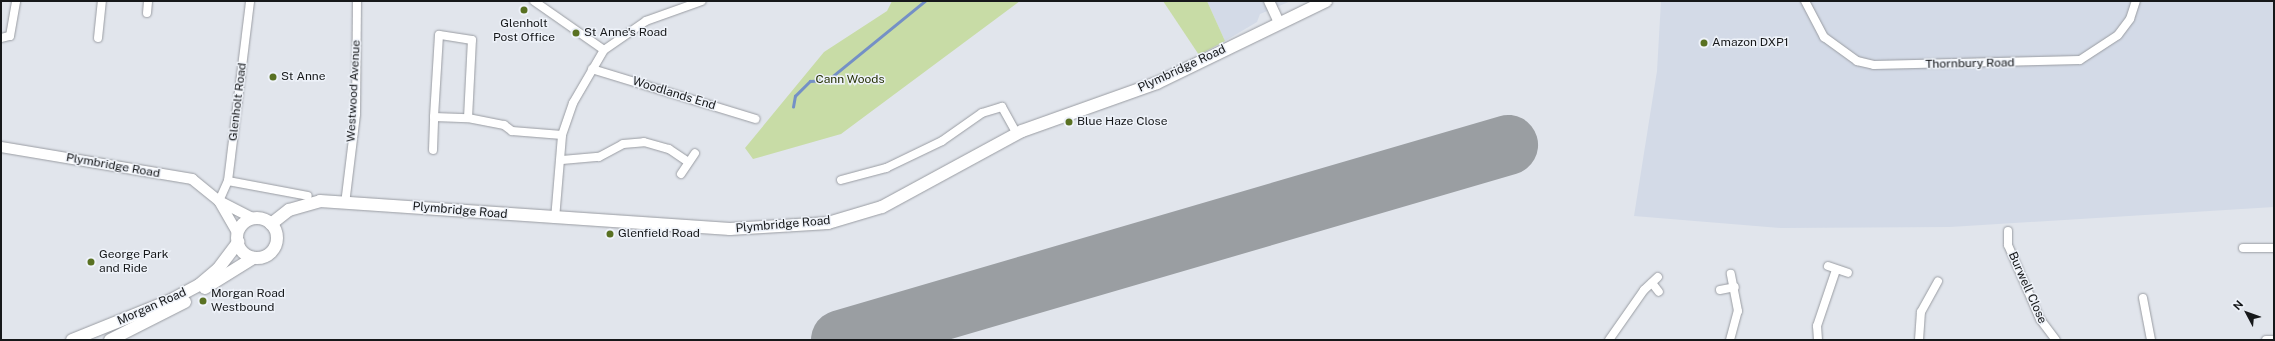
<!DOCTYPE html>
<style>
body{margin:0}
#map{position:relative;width:2275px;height:341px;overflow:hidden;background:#e1e5ec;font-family:"Public Sans",sans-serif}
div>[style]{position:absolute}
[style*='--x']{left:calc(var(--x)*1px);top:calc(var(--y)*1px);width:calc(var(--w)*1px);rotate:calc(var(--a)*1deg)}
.built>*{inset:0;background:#d3dae7}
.green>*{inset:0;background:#c8dca6}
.stream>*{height:2.5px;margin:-1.25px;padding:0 1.25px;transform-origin:1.25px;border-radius:1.25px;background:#7490c6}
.runway>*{height:60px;margin:-30px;padding:0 30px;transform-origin:30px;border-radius:30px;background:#9a9ea2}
.roads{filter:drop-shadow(0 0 1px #999ca2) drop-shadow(0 0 1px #999ca2)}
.minor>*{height:8px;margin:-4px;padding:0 4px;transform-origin:4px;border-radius:4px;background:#fff}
.tertiary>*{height:10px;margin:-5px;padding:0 5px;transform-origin:5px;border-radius:5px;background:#fff}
.secondary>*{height:12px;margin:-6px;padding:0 6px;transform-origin:6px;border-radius:6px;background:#fff}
.secondary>.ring{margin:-6px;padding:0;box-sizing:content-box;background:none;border:12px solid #fff;border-radius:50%}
.dots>*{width:11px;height:11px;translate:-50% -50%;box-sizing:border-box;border:2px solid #eef2f9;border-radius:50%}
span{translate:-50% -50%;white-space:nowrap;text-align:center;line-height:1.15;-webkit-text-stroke:3px #eef2f9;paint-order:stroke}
.poi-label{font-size:12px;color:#16181a}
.left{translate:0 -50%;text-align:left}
.street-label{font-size:12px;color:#16181a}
.park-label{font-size:12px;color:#253203}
.frame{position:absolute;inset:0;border:2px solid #16181a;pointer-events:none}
.north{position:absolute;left:2227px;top:293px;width:40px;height:40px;-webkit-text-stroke:3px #eef2f9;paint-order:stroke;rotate:311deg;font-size:11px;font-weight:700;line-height:16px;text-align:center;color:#16181a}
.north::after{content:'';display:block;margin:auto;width:14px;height:18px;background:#16181a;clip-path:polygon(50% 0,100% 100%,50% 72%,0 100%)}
</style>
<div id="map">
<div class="built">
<i style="clip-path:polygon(1207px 1px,1291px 1px,1260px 14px,1257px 22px,1225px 41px)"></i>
<i style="clip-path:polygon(1661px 1px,2274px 1px,2274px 207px,1950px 227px,1781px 228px,1634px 216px,1657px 71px)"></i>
</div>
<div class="green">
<i style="clip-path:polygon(892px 1px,1020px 1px,841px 134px,753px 159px,745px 148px,824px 52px,887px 11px)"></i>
<i style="clip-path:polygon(1163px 1px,1207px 1px,1225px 41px,1199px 55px)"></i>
</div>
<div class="stream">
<i style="--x:793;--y:107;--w:11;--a:-80"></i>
<i style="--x:795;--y:96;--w:21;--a:-45"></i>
<i style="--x:810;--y:81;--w:18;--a:-3"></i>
<i style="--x:828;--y:80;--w:125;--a:-39.2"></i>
</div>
<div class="runway">
<i style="--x:841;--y:340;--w:695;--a:-16.3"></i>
</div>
<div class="roads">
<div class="minor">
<i style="--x:534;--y:1;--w:85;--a:35"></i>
<i style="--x:1805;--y:1;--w:41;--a:62.2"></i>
<i style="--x:1824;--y:37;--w:41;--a:36"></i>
<i style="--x:1857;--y:61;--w:17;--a:13"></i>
<i style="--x:1874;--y:65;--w:206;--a:-1.4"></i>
<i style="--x:2080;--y:60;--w:45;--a:-33.3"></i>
<i style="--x:2118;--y:35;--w:20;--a:-53"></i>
<i style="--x:2130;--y:19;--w:19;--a:-72"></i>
<i style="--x:147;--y:13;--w:12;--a:-85"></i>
<i style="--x:1;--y:38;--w:9;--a:-13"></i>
<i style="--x:10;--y:36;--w:36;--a:-80"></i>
<i style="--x:98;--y:38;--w:37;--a:-84"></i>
<i style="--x:592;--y:69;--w:171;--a:17"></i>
<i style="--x:468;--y:118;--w:78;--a:-87.1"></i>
<i style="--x:472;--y:40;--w:33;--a:-171"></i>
<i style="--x:439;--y:35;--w:82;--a:93.5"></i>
<i style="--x:434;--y:117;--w:34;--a:2"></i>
<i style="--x:468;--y:118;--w:37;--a:11"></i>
<i style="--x:504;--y:125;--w:10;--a:37"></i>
<i style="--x:512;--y:131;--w:50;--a:4.6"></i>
<i style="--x:433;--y:150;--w:33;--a:-88"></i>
<i style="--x:562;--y:160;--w:37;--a:-5"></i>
<i style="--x:599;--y:157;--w:27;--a:-28"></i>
<i style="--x:623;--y:144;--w:21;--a:-5"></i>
<i style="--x:644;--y:142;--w:26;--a:16"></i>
<i style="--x:669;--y:149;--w:23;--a:34"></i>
<i style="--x:681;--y:174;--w:25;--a:-56"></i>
<i style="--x:841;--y:180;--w:47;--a:-14.9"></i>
<i style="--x:886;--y:168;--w:62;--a:-25.7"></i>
<i style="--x:942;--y:141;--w:49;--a:-35"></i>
<i style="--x:982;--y:113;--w:21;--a:-17"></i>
<i style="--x:1002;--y:107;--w:31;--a:61"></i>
<i style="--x:228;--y:181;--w:81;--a:10.6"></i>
<i style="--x:219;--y:201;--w:22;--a:-66"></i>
<i style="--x:228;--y:181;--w:181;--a:-83"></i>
<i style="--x:345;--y:204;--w:91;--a:-83"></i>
<i style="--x:356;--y:114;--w:113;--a:-89.5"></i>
<i style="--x:555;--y:219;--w:84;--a:-85.2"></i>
<i style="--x:562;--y:135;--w:34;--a:-71"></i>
<i style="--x:573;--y:103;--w:61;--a:-59.7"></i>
<i style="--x:604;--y:50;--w:51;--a:-34.6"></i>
<i style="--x:646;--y:21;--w:59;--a:-19.7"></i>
<i style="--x:2008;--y:231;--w:14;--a:90"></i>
<i style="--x:2008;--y:245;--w:81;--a:66.6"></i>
<i style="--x:2040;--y:319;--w:26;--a:53"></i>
<i style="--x:2243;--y:248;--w:31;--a:0"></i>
<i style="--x:1828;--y:266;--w:21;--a:19"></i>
<i style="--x:1652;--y:283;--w:11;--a:52"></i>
<i style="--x:1720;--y:290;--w:15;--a:-11"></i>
<i style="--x:2143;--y:298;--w:43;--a:79.2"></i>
<i style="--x:1609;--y:340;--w:61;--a:-55"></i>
<i style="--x:1644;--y:290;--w:19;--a:-43"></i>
<i style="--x:1730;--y:340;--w:30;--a:-75"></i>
<i style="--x:1738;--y:311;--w:38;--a:-101"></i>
<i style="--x:1818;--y:340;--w:14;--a:-94"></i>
<i style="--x:1817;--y:326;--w:59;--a:-71.3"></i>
<i style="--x:1919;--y:340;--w:28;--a:-86"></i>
<i style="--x:1921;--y:312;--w:35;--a:-61"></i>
<i style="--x:2266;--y:340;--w:8;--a:0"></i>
</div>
<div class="tertiary">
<i style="--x:1269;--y:1;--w:23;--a:65"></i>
<i style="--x:1;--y:147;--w:194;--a:9.5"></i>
<i style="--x:192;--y:179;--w:35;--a:39"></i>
<i style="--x:219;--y:201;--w:39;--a:27"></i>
<i style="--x:219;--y:201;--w:38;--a:60"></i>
</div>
<div class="secondary">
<i class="ring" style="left:237px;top:218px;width:28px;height:28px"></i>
<i style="--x:271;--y:224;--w:23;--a:-38"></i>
<i style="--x:289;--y:210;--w:32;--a:-16"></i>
<i style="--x:320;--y:201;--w:411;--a:3.9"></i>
<i style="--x:730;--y:229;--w:98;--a:-3.5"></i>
<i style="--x:828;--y:223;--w:56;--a:-16.5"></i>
<i style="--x:882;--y:207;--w:159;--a:-28.5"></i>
<i style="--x:1022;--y:131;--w:143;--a:-19.6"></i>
<i style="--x:1157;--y:83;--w:188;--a:-25.9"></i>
<i style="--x:205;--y:288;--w:57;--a:-32"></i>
<i style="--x:72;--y:340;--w:105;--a:-21.9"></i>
<i style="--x:169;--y:301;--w:34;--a:-28"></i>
<i style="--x:199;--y:285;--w:25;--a:-40"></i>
<i style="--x:218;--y:269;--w:34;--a:-53"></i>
<i style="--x:110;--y:340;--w:84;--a:-26.9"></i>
</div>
</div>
<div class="dots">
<i style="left:524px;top:10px;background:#597122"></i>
<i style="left:576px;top:33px;background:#597122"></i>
<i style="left:1704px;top:43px;background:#597122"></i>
<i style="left:273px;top:77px;background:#597122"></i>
<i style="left:1069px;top:122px;background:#597122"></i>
<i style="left:610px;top:234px;background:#597122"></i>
<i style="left:91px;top:262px;background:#597122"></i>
<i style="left:203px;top:301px;background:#597122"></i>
</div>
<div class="poi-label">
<span style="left:524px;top:31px">Glenholt<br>Post Office</span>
<span class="left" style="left:584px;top:33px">St Anne's Road</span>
<span class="left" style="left:1712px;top:43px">Amazon DXP1</span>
<span class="left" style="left:281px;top:77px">St Anne</span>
<span class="left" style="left:1077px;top:122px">Blue Haze Close</span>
<span class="left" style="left:618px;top:234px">Glenfield Road</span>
<span class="left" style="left:99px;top:262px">George Park<br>and Ride</span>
<span class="left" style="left:211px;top:301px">Morgan Road<br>Westbound</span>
</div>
<div class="street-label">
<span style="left:1970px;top:64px;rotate:-1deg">Thornbury Road</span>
<span style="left:1182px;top:69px;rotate:-25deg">Plymbridge Road</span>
<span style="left:354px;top:91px;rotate:-87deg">Westwood Avenue</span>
<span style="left:674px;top:94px;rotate:17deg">Woodlands End</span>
<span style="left:238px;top:102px;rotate:-83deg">Glenholt Road</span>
<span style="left:113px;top:166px;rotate:10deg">Plymbridge Road</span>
<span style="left:460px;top:211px;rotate:5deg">Plymbridge Road</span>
<span style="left:783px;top:225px;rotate:-5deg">Plymbridge Road</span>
<span style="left:2027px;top:288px;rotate:66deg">Burwell Close</span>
<span style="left:152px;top:307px;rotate:-24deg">Morgan Road</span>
</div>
<div class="park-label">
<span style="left:850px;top:80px">Cann Woods</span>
</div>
<div class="frame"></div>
<div class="north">N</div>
</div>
